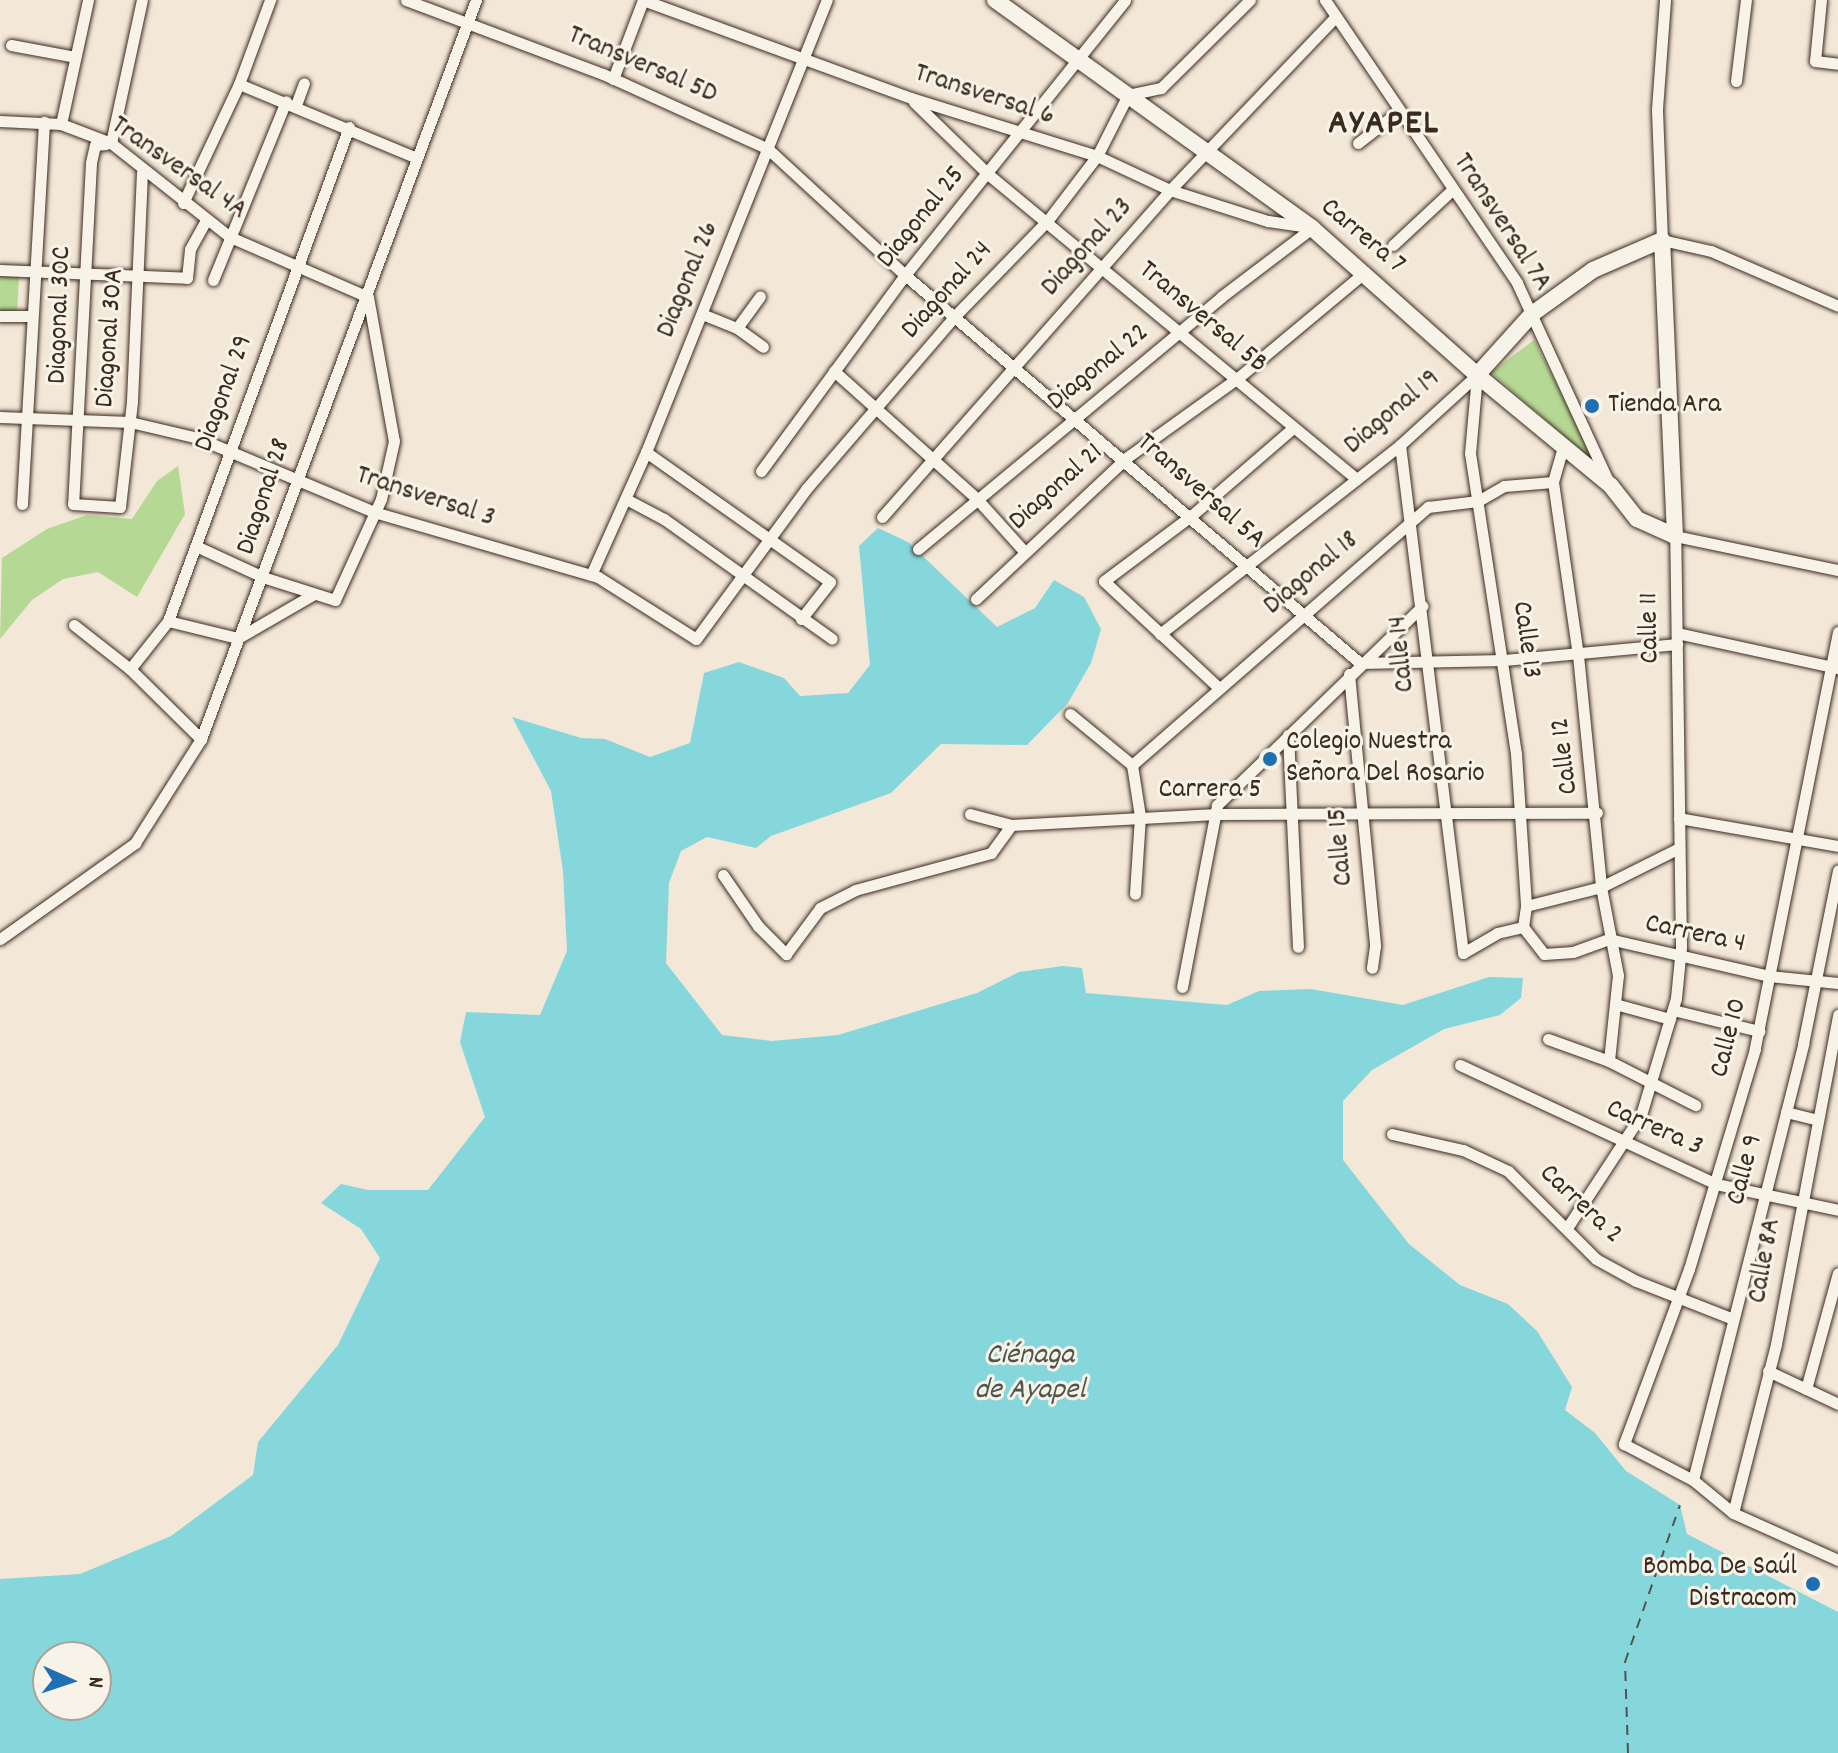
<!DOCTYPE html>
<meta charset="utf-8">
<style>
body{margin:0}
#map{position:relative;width:1838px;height:1753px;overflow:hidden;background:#f3e7d7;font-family:Dekko,sans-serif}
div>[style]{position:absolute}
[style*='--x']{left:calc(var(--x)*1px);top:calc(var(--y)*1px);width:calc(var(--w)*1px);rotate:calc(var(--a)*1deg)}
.green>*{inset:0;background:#b5d994}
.water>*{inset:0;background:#85d7dc}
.ferry>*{height:2px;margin-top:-1px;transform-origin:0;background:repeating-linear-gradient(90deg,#4e554e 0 10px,transparent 0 18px)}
.roads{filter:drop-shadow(0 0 2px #3b2a1e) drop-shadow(0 0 2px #3b2a1e)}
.minor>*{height:11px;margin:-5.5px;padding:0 5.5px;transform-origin:5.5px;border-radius:5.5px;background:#f7f3e8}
.secondary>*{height:16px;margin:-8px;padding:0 8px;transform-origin:8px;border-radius:8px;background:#f7f3e8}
.dots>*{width:22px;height:22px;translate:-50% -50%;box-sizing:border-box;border:4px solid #f7f3e8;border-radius:50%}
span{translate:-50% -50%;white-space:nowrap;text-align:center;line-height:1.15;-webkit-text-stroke:6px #f7f3e8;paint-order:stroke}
.street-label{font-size:28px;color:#3b2a1e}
.poi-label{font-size:28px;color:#3b2a1e}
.left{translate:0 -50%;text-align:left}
.right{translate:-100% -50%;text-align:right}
.water-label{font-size:30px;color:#4e554e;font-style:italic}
.district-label{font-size:36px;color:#3b2a1e;font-weight:700;letter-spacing:2px}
.north{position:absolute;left:32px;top:1641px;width:80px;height:80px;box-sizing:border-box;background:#f7f3e8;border:2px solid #aca397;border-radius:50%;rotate:93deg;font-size:22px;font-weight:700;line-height:32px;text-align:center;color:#3b2a1e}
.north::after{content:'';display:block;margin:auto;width:28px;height:36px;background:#1f6fb2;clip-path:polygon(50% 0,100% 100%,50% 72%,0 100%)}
</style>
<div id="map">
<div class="green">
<i style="clip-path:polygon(0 273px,19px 275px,17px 315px,0 313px)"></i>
<i style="clip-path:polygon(1534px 340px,1591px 452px,1587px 456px,1491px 372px)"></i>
<i style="clip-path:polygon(178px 466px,185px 514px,137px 597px,98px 572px,63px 579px,32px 600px,0 639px,2px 558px,47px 529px,87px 515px,132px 519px,157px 481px)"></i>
</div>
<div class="water">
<i style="clip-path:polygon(evenodd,878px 528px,908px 542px,997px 627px,1035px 608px,1054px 580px,1084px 597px,1101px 629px,1091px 663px,1068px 703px,1027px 745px,941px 744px,891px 793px,771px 836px,756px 848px,707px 837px,681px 851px,669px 883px,666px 963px,722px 1035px,772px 1041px,838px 1035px,977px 993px,1019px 972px,1063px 966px,1082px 968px,1086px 993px,1227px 1005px,1259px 991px,1311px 989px,1403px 1005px,1489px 977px,1523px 978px,1521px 998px,1500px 1015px,1444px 1029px,1372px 1070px,1343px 1101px,1343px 1160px,1409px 1244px,1460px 1285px,1508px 1304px,1537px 1331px,1572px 1387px,1565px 1410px,1595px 1433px,1626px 1471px,1680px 1505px,1687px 1534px,1838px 1612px,1838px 1753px,0 1753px,0 1579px,80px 1574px,171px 1536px,253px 1475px,258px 1442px,338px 1345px,380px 1258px,361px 1229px,321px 1203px,341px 1184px,368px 1190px,428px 1190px,485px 1117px,460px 1042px,466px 1012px,540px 1015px,567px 951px,563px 871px,551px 791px,512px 717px,581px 738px,605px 739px,650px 757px,690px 743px,704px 673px,739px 662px,784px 678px,800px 696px,848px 693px,870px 665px,859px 546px,878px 528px,48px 1657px,96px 1657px,96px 1705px,48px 1705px,48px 1657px)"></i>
</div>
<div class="ferry">
<i style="--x:1628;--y:1753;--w:91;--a:-91.9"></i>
<i style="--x:1625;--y:1662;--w:166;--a:-70.7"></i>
</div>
<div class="roads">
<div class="minor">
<i style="--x:406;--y:0;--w:210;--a:20.6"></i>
<i style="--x:603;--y:74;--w:181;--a:24.4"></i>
<i style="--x:768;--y:149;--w:186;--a:42.6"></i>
<i style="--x:905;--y:275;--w:598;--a:40.46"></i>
<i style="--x:1360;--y:663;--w:144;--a:-1.2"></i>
<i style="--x:1504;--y:660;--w:174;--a:-5.3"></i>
<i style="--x:643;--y:0;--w:285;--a:20.1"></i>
<i style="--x:911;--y:98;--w:195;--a:17.3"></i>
<i style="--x:1097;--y:156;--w:81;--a:25"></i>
<i style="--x:1170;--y:190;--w:103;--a:17.6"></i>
<i style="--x:1268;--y:221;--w:40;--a:8.5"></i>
<i style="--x:1325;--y:0;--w:342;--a:55.8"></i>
<i style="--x:1517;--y:283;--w:218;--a:65.3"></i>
<i style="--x:1665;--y:0;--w:110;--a:94.2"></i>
<i style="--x:1657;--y:110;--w:130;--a:87.8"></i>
<i style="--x:1662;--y:240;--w:50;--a:12.7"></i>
<i style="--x:1711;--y:251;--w:138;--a:23.4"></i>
<i style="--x:1821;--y:0;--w:61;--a:95.6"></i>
<i style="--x:1815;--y:61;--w:23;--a:7"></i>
<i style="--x:11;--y:45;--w:65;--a:10.6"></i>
<i style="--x:613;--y:79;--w:85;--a:-69.2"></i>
<i style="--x:1736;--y:81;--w:82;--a:-83"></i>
<i style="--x:239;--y:84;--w:190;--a:22.6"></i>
<i style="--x:914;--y:102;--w:105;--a:44.2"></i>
<i style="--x:989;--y:175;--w:477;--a:39.6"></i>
<i style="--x:296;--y:105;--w:23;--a:-70"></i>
<i style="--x:0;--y:121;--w:61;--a:2.8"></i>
<i style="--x:61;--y:124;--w:53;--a:20.8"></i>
<i style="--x:111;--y:143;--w:152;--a:38.3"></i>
<i style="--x:230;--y:237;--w:150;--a:23.5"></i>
<i style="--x:368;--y:297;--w:146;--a:79.8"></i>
<i style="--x:394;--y:441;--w:59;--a:102.6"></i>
<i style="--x:381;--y:499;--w:111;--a:114.5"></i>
<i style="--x:335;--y:600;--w:76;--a:-162.3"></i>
<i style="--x:263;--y:577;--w:74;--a:-155.2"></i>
<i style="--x:61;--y:124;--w:127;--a:-77.7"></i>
<i style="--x:111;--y:143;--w:146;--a:-77.8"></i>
<i style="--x:1358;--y:143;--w:52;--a:-38"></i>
<i style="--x:106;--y:144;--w:11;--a:175"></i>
<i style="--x:95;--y:145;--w:18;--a:103"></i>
<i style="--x:91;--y:163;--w:341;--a:93"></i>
<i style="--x:73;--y:504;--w:47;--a:3.7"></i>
<i style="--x:120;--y:507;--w:107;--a:-83.5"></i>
<i style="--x:132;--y:401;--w:229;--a:-87.5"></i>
<i style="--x:183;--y:203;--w:132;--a:-64.8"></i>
<i style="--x:239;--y:84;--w:90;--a:-69.7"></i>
<i style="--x:1393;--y:245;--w:81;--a:-43"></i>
<i style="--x:0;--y:270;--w:187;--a:2.4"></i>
<i style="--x:187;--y:278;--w:29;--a:-84"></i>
<i style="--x:190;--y:249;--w:33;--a:-61"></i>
<i style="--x:213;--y:280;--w:193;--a:-67.8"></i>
<i style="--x:702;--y:314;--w:38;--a:22"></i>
<i style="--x:737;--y:328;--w:32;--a:36"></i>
<i style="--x:0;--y:316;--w:30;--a:0"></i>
<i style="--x:737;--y:328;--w:39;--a:-54"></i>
<i style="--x:834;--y:371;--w:192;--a:41.8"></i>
<i style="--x:977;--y:499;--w:69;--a:48"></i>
<i style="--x:1477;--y:375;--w:78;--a:95.1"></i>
<i style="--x:1470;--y:453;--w:304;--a:81.3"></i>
<i style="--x:1516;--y:754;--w:152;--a:86.2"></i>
<i style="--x:1526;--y:906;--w:21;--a:98"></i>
<i style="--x:1523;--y:927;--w:34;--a:52"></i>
<i style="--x:1544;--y:954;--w:29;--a:-4"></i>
<i style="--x:1573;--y:952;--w:38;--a:-20"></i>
<i style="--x:1609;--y:939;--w:164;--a:13"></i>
<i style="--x:1769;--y:976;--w:69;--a:5.8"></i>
<i style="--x:0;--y:417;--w:130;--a:2.2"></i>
<i style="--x:130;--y:422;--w:70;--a:13.2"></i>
<i style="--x:198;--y:438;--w:191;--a:22.8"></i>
<i style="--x:374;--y:512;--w:233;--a:16.2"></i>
<i style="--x:598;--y:577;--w:116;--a:32.3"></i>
<i style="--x:696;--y:639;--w:187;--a:-53.7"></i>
<i style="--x:807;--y:488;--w:225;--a:-49.3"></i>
<i style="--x:954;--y:317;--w:135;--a:-45.9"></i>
<i style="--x:1048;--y:220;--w:81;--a:-52.6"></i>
<i style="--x:1097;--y:156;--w:68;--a:-63.1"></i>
<i style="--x:1128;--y:95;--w:34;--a:-12"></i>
<i style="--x:1161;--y:88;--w:125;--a:-44.7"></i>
<i style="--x:1400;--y:445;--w:512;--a:82.93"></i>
<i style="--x:1463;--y:953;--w:39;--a:-30"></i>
<i style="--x:1497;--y:933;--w:27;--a:-13"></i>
<i style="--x:1563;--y:447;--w:36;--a:106"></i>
<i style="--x:1553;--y:482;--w:175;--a:81.8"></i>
<i style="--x:1578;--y:655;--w:233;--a:84.3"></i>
<i style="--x:1601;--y:887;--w:90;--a:79.1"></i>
<i style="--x:1618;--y:975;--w:86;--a:96"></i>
<i style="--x:646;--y:452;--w:225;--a:35.2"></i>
<i style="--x:830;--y:582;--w:47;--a:128.1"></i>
<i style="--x:761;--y:471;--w:243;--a:-53.7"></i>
<i style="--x:905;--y:275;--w:352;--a:-51.3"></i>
<i style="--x:626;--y:499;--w:43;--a:27.8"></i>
<i style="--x:664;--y:519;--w:206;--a:35.5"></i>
<i style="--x:22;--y:504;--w:383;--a:-86.7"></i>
<i style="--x:882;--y:517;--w:436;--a:-48.6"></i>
<i style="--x:1170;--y:190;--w:240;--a:-46.3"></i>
<i style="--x:918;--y:549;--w:394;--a:-39.7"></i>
<i style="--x:1221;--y:297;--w:114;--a:-37.2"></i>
<i style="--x:591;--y:575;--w:135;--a:-65.9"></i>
<i style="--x:646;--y:452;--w:487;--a:-68.2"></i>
<i style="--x:976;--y:599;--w:206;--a:-43.2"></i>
<i style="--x:1126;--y:458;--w:139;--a:-35.6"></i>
<i style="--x:1239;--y:377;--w:164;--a:-39.8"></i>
<i style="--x:168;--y:621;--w:71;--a:13.8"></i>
<i style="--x:74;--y:625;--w:71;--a:38.2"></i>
<i style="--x:130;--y:669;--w:100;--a:44.6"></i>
<i style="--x:1838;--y:632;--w:425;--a:101.3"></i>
<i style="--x:1755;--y:1049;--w:230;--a:106.7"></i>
<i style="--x:1689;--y:1269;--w:187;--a:110.4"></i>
<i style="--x:1624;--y:1444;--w:78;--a:27.6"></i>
<i style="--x:1693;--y:1480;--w:52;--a:39.5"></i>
<i style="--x:1733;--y:1513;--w:115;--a:24.1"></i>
<i style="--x:1677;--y:633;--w:165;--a:12.3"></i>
<i style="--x:1160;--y:634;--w:305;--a:-38.2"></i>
<i style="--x:1400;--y:445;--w:104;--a:-42.3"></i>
<i style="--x:238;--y:638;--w:88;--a:-30.1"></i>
<i style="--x:130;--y:669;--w:61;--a:-51.6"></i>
<i style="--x:168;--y:621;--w:526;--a:-69.88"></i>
<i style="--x:1349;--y:674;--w:273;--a:84.5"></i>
<i style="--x:1375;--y:946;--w:22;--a:98"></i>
<i style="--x:1219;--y:688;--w:157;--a:-137.1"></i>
<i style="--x:1104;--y:581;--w:109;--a:-36.8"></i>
<i style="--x:1191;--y:516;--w:135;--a:-40.8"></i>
<i style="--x:1070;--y:714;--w:80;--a:39.4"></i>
<i style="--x:1288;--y:735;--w:212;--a:87.3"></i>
<i style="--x:1132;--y:765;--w:393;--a:-41.1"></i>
<i style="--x:1428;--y:507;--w:50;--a:-6.8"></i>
<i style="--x:1478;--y:501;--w:30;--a:-30"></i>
<i style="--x:1504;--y:486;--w:49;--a:-4.7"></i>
<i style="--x:1132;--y:765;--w:52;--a:81.1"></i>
<i style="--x:1140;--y:816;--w:78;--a:93.7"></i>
<i style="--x:970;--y:814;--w:42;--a:15"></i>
<i style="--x:1011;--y:825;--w:205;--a:-3.1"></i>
<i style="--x:1216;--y:814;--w:381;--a:-0.2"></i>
<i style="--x:1679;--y:818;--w:161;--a:10"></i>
<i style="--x:723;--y:875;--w:62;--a:55.5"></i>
<i style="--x:758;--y:926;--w:40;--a:45"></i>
<i style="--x:786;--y:954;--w:57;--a:-53.5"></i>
<i style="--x:820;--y:908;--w:39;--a:-27"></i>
<i style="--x:855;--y:890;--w:141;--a:-15.2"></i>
<i style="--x:991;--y:853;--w:34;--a:-54"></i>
<i style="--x:1526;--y:906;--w:77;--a:-14.2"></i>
<i style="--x:1601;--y:887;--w:87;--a:-26.6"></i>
<i style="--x:0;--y:939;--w:166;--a:-35.4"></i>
<i style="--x:135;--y:843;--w:123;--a:-57.6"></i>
<i style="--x:201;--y:739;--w:789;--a:-69.59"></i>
<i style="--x:1182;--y:987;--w:185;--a:-79.1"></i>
<i style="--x:1217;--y:805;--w:286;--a:-44.1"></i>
<i style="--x:1615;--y:1004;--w:57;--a:15.3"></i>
<i style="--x:1673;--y:1010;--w:89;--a:13.7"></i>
<i style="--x:1548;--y:1039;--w:65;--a:19.8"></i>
<i style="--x:1609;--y:1061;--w:97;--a:27.1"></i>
<i style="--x:1460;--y:1065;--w:282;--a:24.9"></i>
<i style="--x:1716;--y:1184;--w:125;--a:12"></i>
<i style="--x:1786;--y:1112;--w:30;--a:14"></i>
<i style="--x:1392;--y:1134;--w:73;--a:12.7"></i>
<i style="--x:1463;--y:1150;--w:50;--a:25"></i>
<i style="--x:1508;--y:1171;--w:124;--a:45"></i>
<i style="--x:1596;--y:1259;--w:46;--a:28.8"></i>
<i style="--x:1636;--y:1281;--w:104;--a:21.4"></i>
<i style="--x:1567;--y:1228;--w:135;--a:-56.8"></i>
<i style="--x:1641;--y:1115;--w:122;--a:-73.3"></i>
<i style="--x:1676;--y:998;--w:51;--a:-84.4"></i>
<i style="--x:1681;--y:947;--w:411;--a:-90.8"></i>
<i style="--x:1675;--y:536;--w:167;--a:11.8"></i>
<i style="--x:1768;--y:1371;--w:77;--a:25.2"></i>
<i style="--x:1806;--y:1389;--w:120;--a:-74.6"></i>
<i style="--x:1693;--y:1480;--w:450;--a:-75.8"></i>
<i style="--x:1803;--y:1044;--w:177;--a:-78.6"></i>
<i style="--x:1733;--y:1513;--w:174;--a:-75.7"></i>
<i style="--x:1776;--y:1344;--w:335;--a:-79.3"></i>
</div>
<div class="secondary">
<i style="--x:995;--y:0;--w:390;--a:35.7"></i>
<i style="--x:1312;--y:228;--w:221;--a:41.7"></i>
<i style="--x:1477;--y:375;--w:174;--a:39.6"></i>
<i style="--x:1611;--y:486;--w:42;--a:51.8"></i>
<i style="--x:1637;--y:519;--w:42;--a:24.1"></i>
<i style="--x:1675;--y:536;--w:296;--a:-92.5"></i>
<i style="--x:1662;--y:240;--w:75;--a:156.5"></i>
<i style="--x:1593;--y:270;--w:75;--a:144.2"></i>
<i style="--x:1532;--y:314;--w:82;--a:132"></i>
</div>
</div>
<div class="dots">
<i style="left:1592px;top:406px;background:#1f6fb2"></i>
<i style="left:1270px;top:759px;background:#1f6fb2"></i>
<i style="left:1813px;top:1584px;background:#1f6fb2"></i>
</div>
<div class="street-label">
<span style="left:642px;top:66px;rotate:23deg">Transversal 5D</span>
<span style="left:984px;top:96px;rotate:18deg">Transversal 6</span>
<span style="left:178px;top:169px;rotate:35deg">Transversal 4A</span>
<span style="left:922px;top:218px;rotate:-51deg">Diagonal 25</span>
<span style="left:1501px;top:223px;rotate:57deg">Transversal 7A</span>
<span style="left:1362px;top:237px;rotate:40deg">Carrera 7</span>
<span style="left:1088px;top:248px;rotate:-48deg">Diagonal 23</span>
<span style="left:689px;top:280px;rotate:-68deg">Diagonal 26</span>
<span style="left:948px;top:291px;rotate:-48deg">Diagonal 24</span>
<span style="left:61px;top:315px;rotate:-88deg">Diagonal 30C</span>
<span style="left:1202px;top:318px;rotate:40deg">Transversal 5B</span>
<span style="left:111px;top:338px;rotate:-86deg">Diagonal 30A</span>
<span style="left:1099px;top:368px;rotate:-39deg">Diagonal 22</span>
<span style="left:225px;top:394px;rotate:-70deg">Diagonal 29</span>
<span style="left:1393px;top:413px;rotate:-40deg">Diagonal 19</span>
<span style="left:1057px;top:488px;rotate:-42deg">Diagonal 21</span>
<span style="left:1200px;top:492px;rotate:41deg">Transversal 5A</span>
<span style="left:265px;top:497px;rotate:-72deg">Diagonal 28</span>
<span style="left:425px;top:498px;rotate:18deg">Transversal 3</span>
<span style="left:1312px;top:574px;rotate:-40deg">Diagonal 18</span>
<span style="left:1651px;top:628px;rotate:-91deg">Calle 11</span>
<span style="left:1525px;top:640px;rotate:82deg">Calle 13</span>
<span style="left:1403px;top:654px;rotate:-96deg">Calle 14</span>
<span style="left:1566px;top:756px;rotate:-97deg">Calle 12</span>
<span style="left:1210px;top:791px">Carrera 5</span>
<span style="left:1342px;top:847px;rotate:-95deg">Calle 15</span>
<span style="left:1695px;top:935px;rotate:12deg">Carrera 4</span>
<span style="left:1730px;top:1038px;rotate:-76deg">Calle 10</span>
<span style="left:1654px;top:1129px;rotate:24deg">Carrera 3</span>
<span style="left:1746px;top:1170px;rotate:-75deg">Calle 9</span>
<span style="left:1580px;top:1205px;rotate:43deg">Carrera 2</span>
<span style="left:1766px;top:1261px;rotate:-80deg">Calle 8A</span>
</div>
<div class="poi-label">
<span class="left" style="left:1608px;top:406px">Tienda Ara</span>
<span class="left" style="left:1286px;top:759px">Colegio Nuestra<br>Señora Del Rosario</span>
<span class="right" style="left:1797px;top:1584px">Bomba De Saúl<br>Distracom</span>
</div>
<div class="water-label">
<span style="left:1030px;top:1374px">Ciénaga<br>de Ayapel</span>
</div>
<div class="district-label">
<span style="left:1384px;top:126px">AYAPEL</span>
</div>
<div class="north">N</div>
</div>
